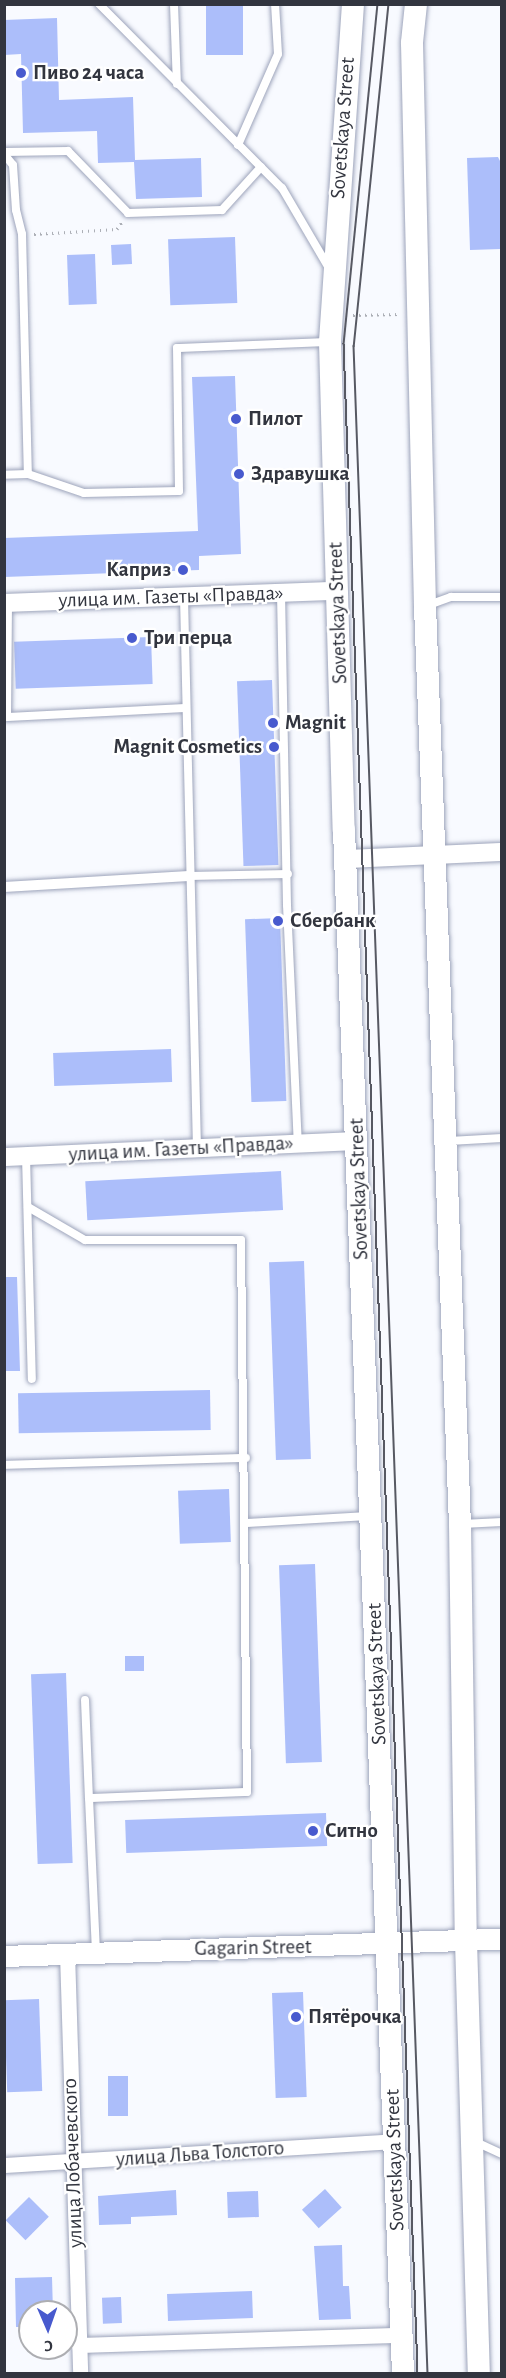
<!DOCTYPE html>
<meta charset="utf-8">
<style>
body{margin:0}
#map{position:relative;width:506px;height:2378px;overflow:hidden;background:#f8faff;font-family:"Alegreya Sans",sans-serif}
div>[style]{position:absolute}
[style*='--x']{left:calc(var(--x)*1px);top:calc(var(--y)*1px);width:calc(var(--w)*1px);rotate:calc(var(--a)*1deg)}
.building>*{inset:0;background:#acbefa;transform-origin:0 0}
.path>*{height:3px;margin-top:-1.5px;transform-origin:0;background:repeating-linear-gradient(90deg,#acafb6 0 1.5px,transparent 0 6px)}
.roads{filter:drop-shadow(0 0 2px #9da4bb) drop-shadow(0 0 2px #9da4bb)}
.service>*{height:8px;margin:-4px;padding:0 4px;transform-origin:4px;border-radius:4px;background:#fff}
.pedestrian>*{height:10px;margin:-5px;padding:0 5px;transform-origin:5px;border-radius:5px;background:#fff}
.minor>*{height:15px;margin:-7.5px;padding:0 7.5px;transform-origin:7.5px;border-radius:7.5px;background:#fff}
.tertiary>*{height:18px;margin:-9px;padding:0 9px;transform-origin:9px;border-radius:9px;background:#fff}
.secondary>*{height:21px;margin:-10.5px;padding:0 10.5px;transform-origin:10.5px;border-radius:10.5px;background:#fff}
.primary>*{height:22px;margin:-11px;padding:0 11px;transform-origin:11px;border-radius:11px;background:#fff}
.tram>*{height:1.5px;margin:-0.75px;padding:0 0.75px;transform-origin:0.75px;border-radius:0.75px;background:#575963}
.dots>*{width:16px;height:16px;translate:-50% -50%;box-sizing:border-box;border:3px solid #fff;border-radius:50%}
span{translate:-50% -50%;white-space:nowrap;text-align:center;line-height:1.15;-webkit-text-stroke:4.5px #fff;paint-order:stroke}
.poi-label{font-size:21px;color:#32353f;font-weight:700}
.left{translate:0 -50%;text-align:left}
.right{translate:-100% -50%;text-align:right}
.street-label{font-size:21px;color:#32353f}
.frame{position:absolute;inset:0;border:6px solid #32353f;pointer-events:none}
.north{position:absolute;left:18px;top:2300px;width:60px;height:60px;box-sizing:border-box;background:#fff;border:2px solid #adaeb2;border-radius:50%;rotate:178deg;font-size:16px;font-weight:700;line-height:24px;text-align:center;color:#32353f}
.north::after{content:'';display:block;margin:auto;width:21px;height:27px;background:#485ace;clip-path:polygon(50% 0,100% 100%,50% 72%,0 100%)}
</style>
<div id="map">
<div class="building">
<i style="left:206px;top:4px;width:37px;height:51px"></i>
<i style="clip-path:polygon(57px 18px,59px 100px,133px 97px,135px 160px,201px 158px,202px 197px,136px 199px,134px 162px,98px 163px,97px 131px,23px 133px,21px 54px,4px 55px,4px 20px)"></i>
<i style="clip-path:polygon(498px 157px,501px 163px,501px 249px,470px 250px,467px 158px)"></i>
<i style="left:235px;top:237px;width:66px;height:67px;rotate:88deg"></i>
<i style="left:131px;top:244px;width:20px;height:20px;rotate:87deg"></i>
<i style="left:95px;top:254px;width:50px;height:28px;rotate:88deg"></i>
<i style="clip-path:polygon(235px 376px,241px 554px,199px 556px,199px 570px,4px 577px,4px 538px,198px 531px,192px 377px)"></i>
<i style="left:151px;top:637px;width:47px;height:137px;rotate:88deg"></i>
<i style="left:272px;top:680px;width:185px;height:35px;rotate:88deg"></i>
<i style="left:280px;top:918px;width:183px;height:35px;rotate:88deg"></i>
<i style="left:171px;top:1049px;width:33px;height:118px;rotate:88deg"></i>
<i style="left:281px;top:1171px;width:39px;height:196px;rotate:87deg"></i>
<i style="left:304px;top:1261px;width:198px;height:35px;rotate:88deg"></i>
<i style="clip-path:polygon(4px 1277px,17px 1277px,20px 1371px,4px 1371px)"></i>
<i style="left:210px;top:1390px;width:40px;height:192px;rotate:89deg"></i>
<i style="left:229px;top:1489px;width:53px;height:51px;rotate:88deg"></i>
<i style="left:315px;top:1564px;width:198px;height:36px;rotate:88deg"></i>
<i style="left:125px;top:1656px;width:19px;height:15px"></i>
<i style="left:66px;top:1673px;width:190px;height:35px;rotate:88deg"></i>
<i style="left:326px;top:1813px;width:33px;height:201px;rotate:88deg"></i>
<i style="left:303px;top:1992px;width:105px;height:31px;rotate:88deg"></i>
<i style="left:39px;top:1999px;width:92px;height:35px;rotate:88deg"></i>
<i style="left:108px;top:2076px;width:20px;height:40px"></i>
<i style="left:325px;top:2189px;width:25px;height:31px;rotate:48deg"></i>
<i style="clip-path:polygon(176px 2190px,177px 2215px,131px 2217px,131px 2224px,99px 2225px,98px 2196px)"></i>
<i style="left:258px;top:2191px;width:26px;height:31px;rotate:88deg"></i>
<i style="left:29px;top:2197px;width:28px;height:33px;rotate:45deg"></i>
<i style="clip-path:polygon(342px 2245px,343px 2286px,349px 2286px,351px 2319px,319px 2320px,314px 2246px)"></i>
<i style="clip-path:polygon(52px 2277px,53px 2312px,30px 2312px,30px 2327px,16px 2327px,15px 2278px)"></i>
<i style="left:252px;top:2291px;width:27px;height:85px;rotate:88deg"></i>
<i style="left:121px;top:2297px;width:26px;height:19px;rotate:88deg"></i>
</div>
<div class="path">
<i style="--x:34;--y:234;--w:83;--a:-3.4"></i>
<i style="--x:117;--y:229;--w:9;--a:-54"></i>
<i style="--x:353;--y:315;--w:47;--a:-1.2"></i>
</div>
<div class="roads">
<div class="service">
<i style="--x:99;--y:4;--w:260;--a:45.2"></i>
<i style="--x:282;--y:188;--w:93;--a:59.6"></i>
<i style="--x:174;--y:4;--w:80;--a:87.9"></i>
<i style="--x:238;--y:145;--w:99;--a:-66.3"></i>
<i style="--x:278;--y:54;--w:50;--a:-93.4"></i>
<i style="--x:4;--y:152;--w:64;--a:-0.9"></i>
<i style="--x:68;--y:151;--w:86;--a:45.9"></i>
<i style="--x:128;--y:213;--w:94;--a:-1.8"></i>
<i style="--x:222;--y:210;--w:58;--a:-47.8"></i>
<i style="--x:4;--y:154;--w:14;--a:51"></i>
<i style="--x:13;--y:165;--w:45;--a:86.2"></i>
<i style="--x:16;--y:210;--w:25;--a:76"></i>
<i style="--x:22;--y:234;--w:240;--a:88.6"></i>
<i style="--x:28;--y:474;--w:24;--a:178"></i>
<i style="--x:28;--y:474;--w:59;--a:18.7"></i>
<i style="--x:84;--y:493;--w:95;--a:-1.2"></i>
<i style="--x:179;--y:491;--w:143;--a:-90.8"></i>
<i style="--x:177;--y:348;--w:152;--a:-2.3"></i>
<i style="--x:281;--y:593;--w:312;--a:88.9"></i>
<i style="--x:287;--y:905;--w:238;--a:87.4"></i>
<i style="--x:184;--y:597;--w:551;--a:88.65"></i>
<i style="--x:8;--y:603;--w:114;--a:90.5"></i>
<i style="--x:7;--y:717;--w:179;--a:-2.9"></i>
<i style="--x:426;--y:606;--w:27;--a:-20"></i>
<i style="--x:451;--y:597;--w:51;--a:0"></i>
<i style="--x:189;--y:876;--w:99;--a:-1.2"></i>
<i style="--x:449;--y:1141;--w:53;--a:-3.2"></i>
<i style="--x:26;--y:1156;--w:223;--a:88.5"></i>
<i style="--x:28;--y:1207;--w:66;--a:30.1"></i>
<i style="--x:85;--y:1240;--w:156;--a:0"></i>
<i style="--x:241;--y:1240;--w:552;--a:89.38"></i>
<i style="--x:247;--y:1792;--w:158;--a:177.8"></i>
<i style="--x:89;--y:1798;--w:154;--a:87.4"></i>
<i style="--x:4;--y:1465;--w:242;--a:-1.7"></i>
<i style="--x:247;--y:1523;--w:121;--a:-3.3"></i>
<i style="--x:462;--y:1524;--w:40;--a:-2.9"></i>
<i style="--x:85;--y:1700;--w:98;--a:87.7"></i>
<i style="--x:476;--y:2142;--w:29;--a:25"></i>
</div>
<div class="pedestrian">
<i style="--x:4;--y:887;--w:185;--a:-3.4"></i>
</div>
<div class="minor">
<i style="--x:67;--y:1953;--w:421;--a:88.2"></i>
<i style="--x:4;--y:2165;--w:392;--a:-3.5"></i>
<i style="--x:79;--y:2345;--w:323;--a:-1.8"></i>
</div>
<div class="tertiary">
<i style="--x:4;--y:603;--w:333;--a:-2.1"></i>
<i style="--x:346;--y:859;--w:156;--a:-2.6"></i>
<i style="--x:4;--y:1157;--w:354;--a:-2.6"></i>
</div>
<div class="secondary">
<i style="--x:4;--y:1956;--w:498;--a:-2"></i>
</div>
<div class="primary">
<i style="--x:353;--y:4;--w:339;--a:93.9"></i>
<i style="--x:330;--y:342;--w:488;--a:88.4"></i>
<i style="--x:344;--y:830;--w:1545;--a:87.81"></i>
<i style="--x:416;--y:4;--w:39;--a:96"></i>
<i style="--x:412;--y:43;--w:563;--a:88.68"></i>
<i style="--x:425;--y:606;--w:919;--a:87.82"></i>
<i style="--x:460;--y:1524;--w:417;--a:89.2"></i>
<i style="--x:466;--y:1941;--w:433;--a:88.3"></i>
</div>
</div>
<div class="tram">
<i style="--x:378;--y:4;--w:342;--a:95.7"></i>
<i style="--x:344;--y:344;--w:2031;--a:87.91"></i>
<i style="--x:389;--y:4;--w:344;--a:95.8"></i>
<i style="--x:354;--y:346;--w:2029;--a:87.91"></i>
</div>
<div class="dots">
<i style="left:21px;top:73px;background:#485ace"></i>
<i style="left:236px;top:419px;background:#485ace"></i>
<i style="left:239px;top:474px;background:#485ace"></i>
<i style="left:183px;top:570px;background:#485ace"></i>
<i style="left:132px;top:638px;background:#485ace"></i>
<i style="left:273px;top:723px;background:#485ace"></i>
<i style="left:274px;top:747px;background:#485ace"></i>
<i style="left:278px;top:921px;background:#485ace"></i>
<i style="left:313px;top:1831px;background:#485ace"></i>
<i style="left:296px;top:2017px;background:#485ace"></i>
</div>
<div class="poi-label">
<span class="left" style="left:33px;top:73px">Пиво 24 часа</span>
<span class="left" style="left:248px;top:419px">Пилот</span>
<span class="left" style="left:251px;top:474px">Здравушка</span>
<span class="right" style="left:171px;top:570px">Каприз</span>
<span class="left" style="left:144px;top:638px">Три перца</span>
<span class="left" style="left:285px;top:723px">Magnit</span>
<span class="right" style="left:262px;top:747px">Magnit Cosmetics</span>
<span class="left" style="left:290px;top:921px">Сбербанк</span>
<span class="left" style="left:325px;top:1831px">Ситно</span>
<span class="left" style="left:308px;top:2017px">Пятёрочка</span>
</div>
<div class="street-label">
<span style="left:343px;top:128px;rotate:-86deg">Sovetskaya Street</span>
<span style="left:171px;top:597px;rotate:-2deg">улица им. Газеты «Правда»</span>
<span style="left:338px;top:613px;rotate:-92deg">Sovetskaya Street</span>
<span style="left:181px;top:1149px;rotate:-3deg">улица им. Газеты «Правда»</span>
<span style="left:359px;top:1189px;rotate:-92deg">Sovetskaya Street</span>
<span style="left:377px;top:1674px;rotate:-92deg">Sovetskaya Street</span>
<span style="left:253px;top:1948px;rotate:-1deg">Gagarin Street</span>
<span style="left:200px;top:2154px;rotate:-4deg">улица Льва Толстого</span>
<span style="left:395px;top:2160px;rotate:-92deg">Sovetskaya Street</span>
<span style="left:73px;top:2163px;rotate:-92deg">улица Лобачевского</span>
</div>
<div class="frame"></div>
<div class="north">С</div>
</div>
